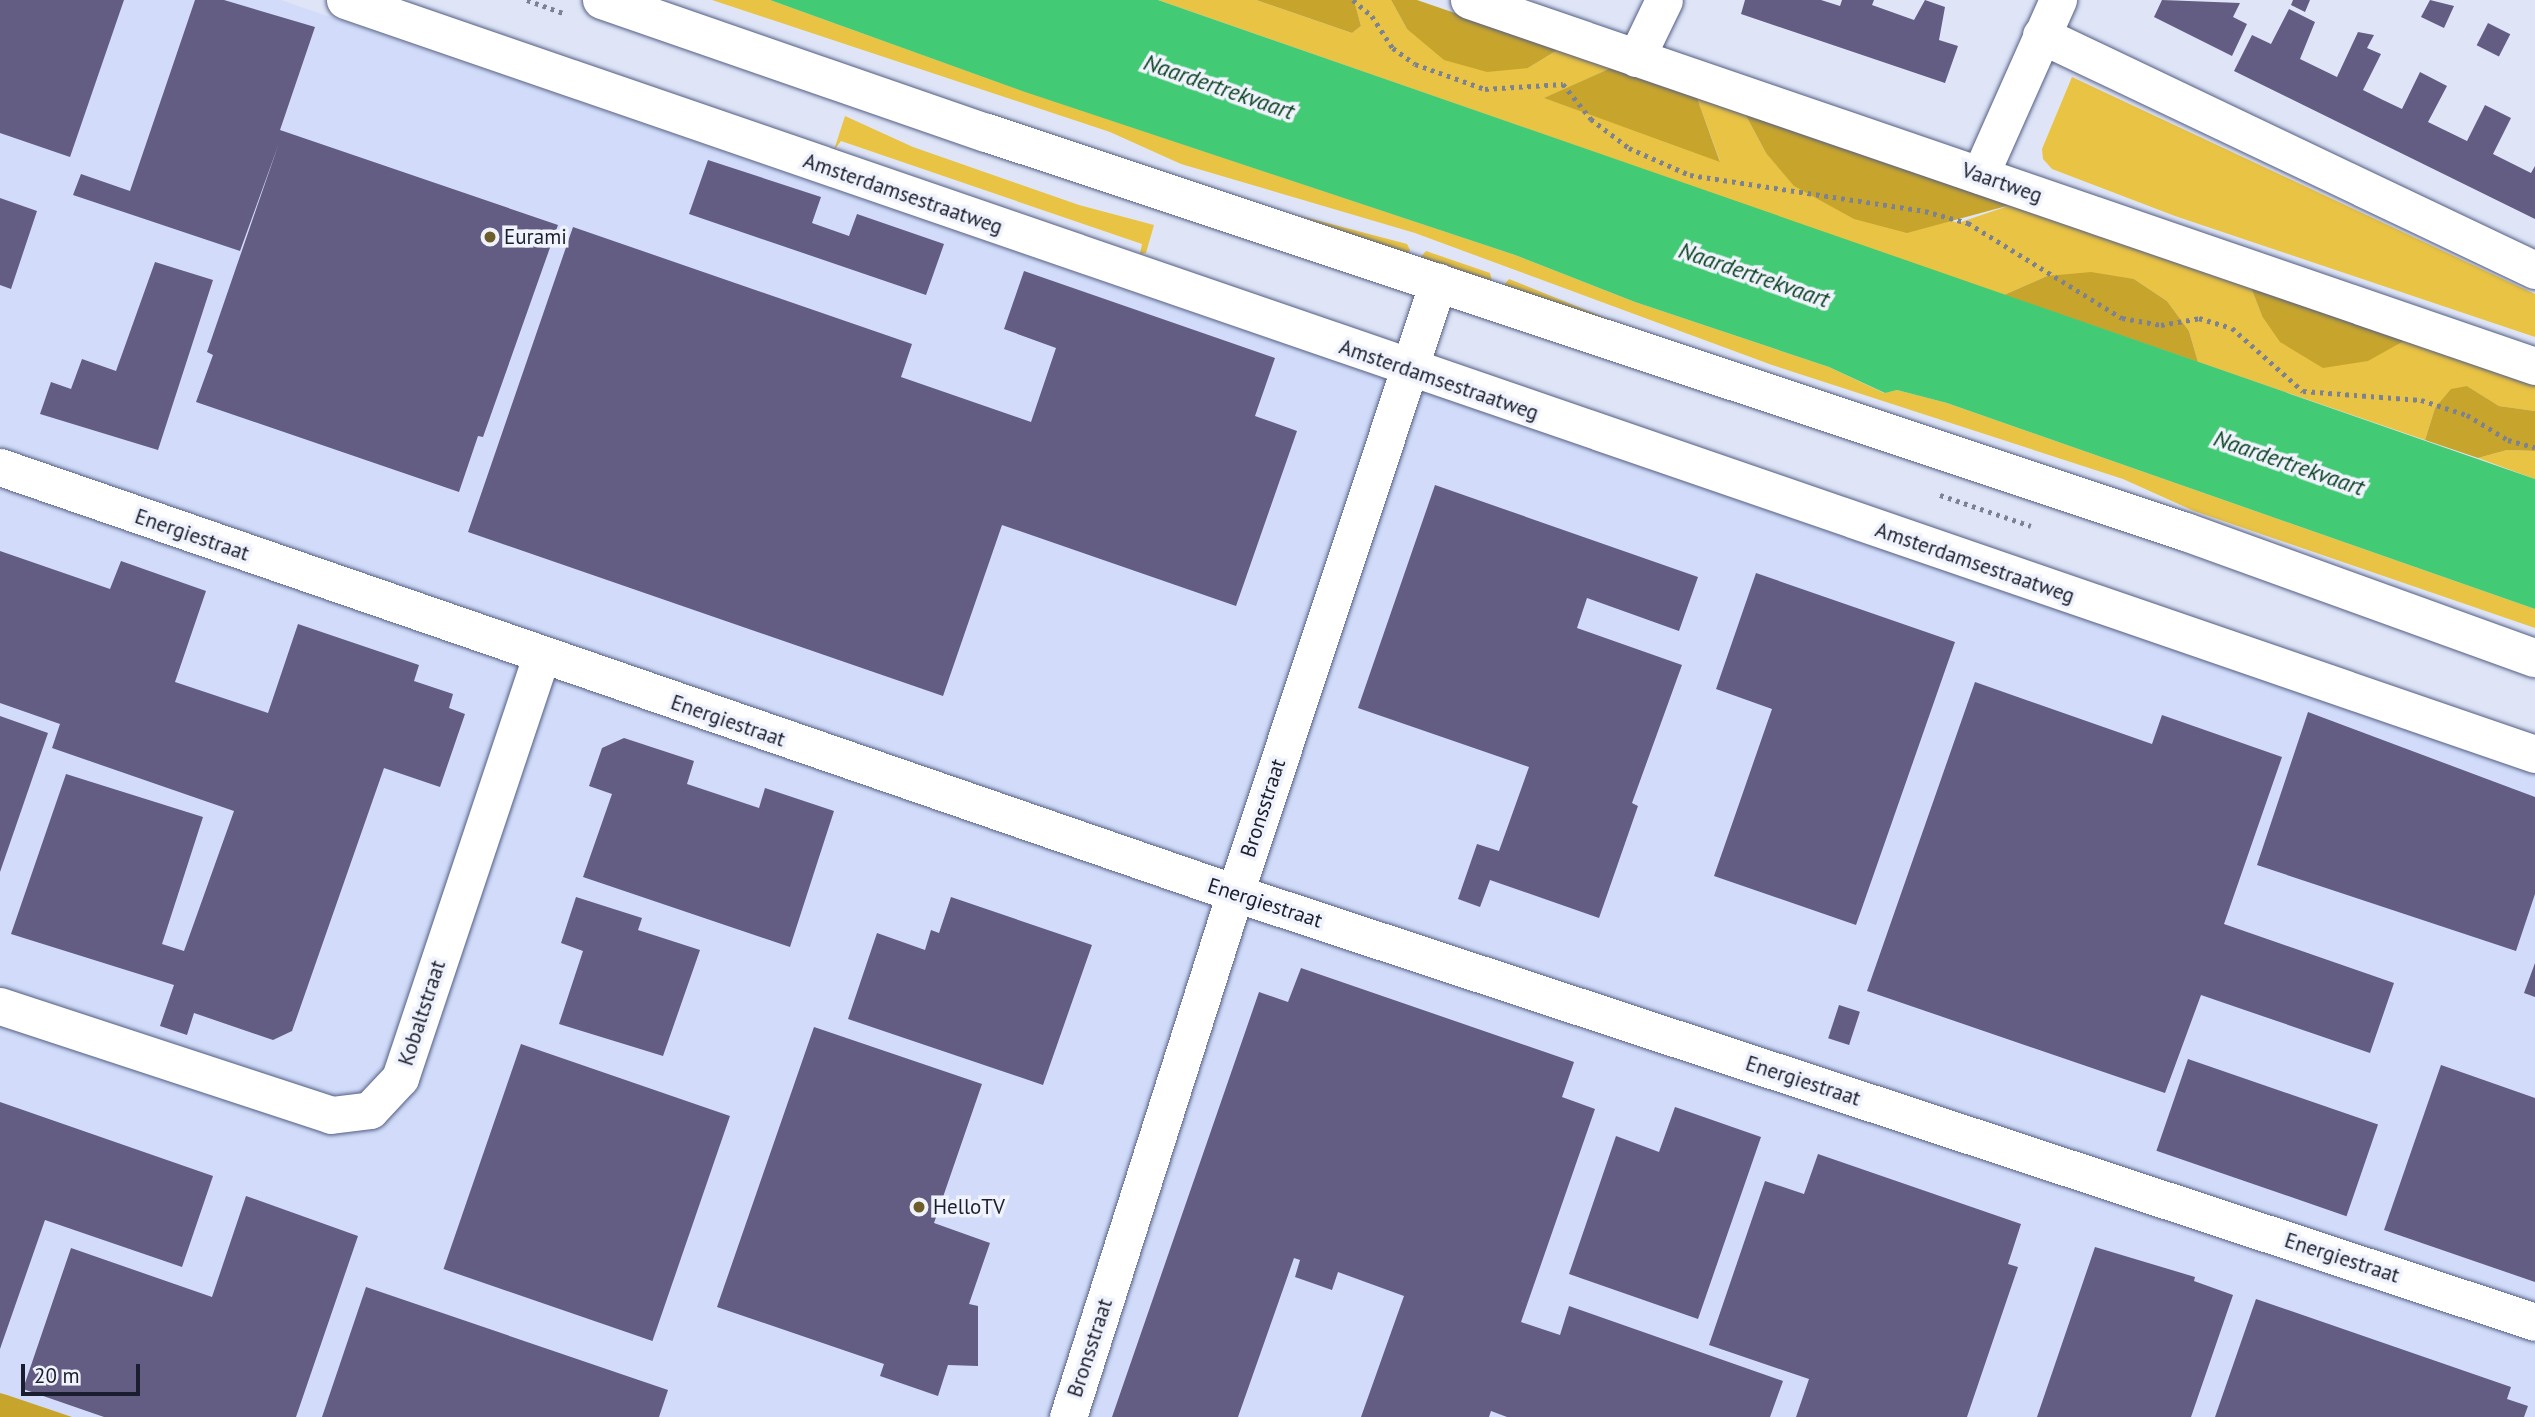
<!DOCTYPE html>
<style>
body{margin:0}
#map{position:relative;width:2535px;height:1417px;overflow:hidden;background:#dfe5f7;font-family:"PT Sans",sans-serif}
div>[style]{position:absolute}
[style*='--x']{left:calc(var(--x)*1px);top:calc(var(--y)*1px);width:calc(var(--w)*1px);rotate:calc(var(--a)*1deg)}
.built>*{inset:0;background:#d2dcfa}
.green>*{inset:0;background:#e9c343}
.forest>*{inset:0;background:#c7a52d}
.water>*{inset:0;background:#42ca75}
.building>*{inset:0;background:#635c83;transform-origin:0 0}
.path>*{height:4.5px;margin-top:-2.25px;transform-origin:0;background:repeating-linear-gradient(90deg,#7d8293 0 3.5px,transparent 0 8.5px)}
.roads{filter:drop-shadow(0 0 2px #535e84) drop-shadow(0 0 2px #535e84)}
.minor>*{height:37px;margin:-18.5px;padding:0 18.5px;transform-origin:18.5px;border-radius:18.5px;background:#fff}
.tertiary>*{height:38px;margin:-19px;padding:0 19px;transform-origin:19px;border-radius:19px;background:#fff}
.dots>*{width:19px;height:19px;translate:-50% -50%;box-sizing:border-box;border:4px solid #f0f3fc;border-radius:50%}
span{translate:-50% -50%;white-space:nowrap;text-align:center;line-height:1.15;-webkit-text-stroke:7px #f0f3fc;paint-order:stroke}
.street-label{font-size:21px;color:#1a1e2e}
.poi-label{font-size:21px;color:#1a1e2e}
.left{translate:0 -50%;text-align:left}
.water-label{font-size:23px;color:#063e1d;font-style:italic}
.scale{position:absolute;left:21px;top:1364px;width:119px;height:32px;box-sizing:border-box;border:4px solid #1a1e2e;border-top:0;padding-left:9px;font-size:21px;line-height:24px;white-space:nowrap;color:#1a1e2e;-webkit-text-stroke:5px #f0f3fc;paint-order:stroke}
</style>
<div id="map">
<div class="built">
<i style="clip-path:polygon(0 0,281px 0,2535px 774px,2535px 1417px,18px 1417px,0 1410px)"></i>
</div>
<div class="green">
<i style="clip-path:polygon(712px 0,770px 0,1026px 92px,1515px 255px,1635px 302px,1829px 367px,1884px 393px,1897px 390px,1947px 403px,2535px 609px,2535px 628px,2194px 511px,2123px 479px,1772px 365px,1415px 233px,1181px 164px,1110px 132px)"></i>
<i style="clip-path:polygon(1158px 0,1256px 0,1352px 33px,1361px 26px,1354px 0,1391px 0,1407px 29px,1528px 68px,1559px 49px,1613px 67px,1545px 98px,1720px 161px,1696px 95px,1744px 112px,1766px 153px,1958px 223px,2014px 204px,2250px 285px,2262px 316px,2409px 338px,2535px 380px,2535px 411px,2499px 406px,2467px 386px,2435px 408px,2425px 440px,2198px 362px,2189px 331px,2167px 301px,2134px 279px,2047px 276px,2004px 295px)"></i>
<i style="clip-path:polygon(2072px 77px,2535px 294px,2535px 337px,2175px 216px,2052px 169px,2043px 159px,2042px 149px)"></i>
<i style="clip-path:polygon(845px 116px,913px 147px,1079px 205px,1154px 225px,1146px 253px,1140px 254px,1142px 244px,841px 141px,834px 150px)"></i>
<i style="clip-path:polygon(1297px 215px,1407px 244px,1410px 250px,1408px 255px)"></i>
<i style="clip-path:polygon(1426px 251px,1490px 273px,1492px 281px,1419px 259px)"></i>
<i style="clip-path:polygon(1509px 279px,1623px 325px,1502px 287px)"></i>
<i style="clip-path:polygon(2507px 450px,2535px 451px,2535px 479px,2478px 458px)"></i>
</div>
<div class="forest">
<i style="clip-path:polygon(1256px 0,1354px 0,1361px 26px,1352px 33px)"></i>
<i style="clip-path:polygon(1391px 0,1417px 0,1559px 49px,1528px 68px,1487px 72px,1444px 60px,1407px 29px)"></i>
<i style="clip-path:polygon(1613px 67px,1696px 95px,1720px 162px,1544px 98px)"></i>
<i style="clip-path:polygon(1744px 112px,2014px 204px,1907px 233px,1854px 219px,1794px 186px,1766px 153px)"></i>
<i style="clip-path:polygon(2091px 272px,2134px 279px,2167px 301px,2189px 331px,2198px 362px,2004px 295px,2047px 276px)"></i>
<i style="clip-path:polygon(2250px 285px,2409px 338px,2368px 361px,2323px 368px,2280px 342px,2262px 316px)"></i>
<i style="clip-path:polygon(2467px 386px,2499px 406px,2535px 411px,2535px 451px,2507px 450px,2478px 458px,2425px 440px,2435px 408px,2451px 389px)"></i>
<i style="clip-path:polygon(0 1393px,7px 1395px,72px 1417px,0 1417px)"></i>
</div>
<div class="water">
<i style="clip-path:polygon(770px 0,1158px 0,2535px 479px,2535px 609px,1947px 403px,1897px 390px,1885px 393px,1829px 367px,1635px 302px,1515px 255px,1025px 92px)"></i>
</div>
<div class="building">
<i style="clip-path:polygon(0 0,124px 0,70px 157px,0 133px)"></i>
<i style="clip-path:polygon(195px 0,224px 0,315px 27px,280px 130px,558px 225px,483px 437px,478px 436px,459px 492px,196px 402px,213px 355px,207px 352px,279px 143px,240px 251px,73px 195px,81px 174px,130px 191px)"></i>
<i style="clip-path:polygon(1745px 0,1821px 0,1840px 6px,1842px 0,1874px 0,1872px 5px,1914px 20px,1925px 0,1945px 7px,1939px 40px,1958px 46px,1945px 83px,1741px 14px)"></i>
<i style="clip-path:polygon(2162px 0,2240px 3px,2233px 17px,2247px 24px,2232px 56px,2154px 17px)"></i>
<i style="clip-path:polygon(2293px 0,2310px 0,2305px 12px,2291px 5px)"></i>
<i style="clip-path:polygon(2430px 0,2454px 6px,2444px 28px,2421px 17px)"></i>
<i style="clip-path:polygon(2289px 9px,2315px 22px,2300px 59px,2337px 77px,2358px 32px,2374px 35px,2367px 48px,2381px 54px,2363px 90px,2383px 100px,2402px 109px,2420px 72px,2447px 86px,2428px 122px,2467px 141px,2485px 105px,2511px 118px,2493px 154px,2531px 173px,2535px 166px,2535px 219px,2234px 71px,2252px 35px,2271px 44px)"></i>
<i style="left:2488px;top:23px;width:25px;height:25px;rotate:27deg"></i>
<i style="clip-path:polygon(708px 160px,821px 197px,812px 223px,849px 236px,857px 214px,944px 244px,926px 295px,689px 214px)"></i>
<i style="clip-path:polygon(0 198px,37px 211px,11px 289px,0 285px)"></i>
<i style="clip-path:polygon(573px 227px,912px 344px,901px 377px,1031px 422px,1056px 348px,1004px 329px,1024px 271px,1275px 358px,1255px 416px,1297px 431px,1236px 606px,1002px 525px,943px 696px,468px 532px)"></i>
<i style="clip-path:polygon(155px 262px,213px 280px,158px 450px,40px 414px,51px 382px,71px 389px,82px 359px,116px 371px)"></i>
<i style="clip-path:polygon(1435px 485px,1698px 577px,1679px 631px,1587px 598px,1577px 628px,1682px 665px,1632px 803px,1638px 806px,1599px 918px,1490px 880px,1480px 907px,1458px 899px,1477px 844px,1499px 851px,1529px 767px,1358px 708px)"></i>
<i style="clip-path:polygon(0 551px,110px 589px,121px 561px,206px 591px,175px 682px,268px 713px,298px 624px,419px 665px,414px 681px,453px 694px,449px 708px,465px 714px,440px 787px,384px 768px,292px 1031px,273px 1040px,194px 1013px,187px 1035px,160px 1026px,174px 985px,11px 934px,66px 774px,203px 817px,162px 944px,184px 951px,234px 811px,52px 748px,60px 724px,0 703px)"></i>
<i style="clip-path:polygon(1756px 573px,1955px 642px,1856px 925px,1714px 876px,1772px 709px,1716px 689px)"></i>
<i style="clip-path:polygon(1975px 682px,2152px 744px,2162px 715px,2282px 757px,2224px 924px,2394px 983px,2370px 1053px,2201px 995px,2165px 1093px,1867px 991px)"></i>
<i style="clip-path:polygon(2308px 712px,2535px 797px,2535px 894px,2516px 951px,2257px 865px)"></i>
<i style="clip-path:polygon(0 716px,48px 733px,0 872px)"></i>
<i style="clip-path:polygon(624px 738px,694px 761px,687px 784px,759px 808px,765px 788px,834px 811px,790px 947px,583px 877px,612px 794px,589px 786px,602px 748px)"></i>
<i style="clip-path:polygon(576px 897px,642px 918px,638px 930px,700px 950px,663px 1056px,559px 1024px,583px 951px,561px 943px)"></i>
<i style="clip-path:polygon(951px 897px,1092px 945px,1043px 1085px,848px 1019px,877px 933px,925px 950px,931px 930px,939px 933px)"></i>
<i style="clip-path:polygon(2535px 963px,2535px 997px,2524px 993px)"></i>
<i style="clip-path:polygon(1301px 968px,1574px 1062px,1562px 1097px,1595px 1109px,1521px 1322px,1560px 1335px,1569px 1306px,1783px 1381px,1770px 1417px,1507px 1417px,1491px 1411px,1489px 1417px,1361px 1417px,1404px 1296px,1338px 1272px,1332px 1290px,1295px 1277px,1300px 1260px,1294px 1258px,1238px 1417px,1112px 1417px,1259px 992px,1288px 1002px)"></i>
<i style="left:1839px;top:1005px;width:22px;height:35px;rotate:18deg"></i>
<i style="clip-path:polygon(814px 1027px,982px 1084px,934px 1223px,990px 1243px,969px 1304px,978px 1306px,978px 1366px,948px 1365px,938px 1396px,880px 1376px,884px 1364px,717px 1307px)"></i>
<i style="left:521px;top:1044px;width:221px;height:238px;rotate:19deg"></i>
<i style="left:2188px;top:1059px;width:201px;height:97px;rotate:19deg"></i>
<i style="clip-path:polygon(2441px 1065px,2535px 1098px,2535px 1282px,2384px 1230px)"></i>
<i style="clip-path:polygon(0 1102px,213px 1176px,182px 1267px,45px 1220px,0 1349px)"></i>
<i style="clip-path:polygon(1675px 1107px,1761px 1137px,1698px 1319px,1569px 1274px,1616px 1136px,1659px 1152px)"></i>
<i style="clip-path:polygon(1818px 1154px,2021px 1224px,2008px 1264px,2018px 1267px,1967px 1417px,1796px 1417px,1809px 1379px,1709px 1345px,1765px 1181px,1804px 1194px)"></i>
<i style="clip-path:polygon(246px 1196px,358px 1236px,296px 1417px,104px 1417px,23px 1389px,71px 1248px,212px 1297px)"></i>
<i style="clip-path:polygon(2095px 1247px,2195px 1277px,2194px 1281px,2233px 1295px,2191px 1417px,2037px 1417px)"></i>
<i style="clip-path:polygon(366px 1287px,668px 1390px,659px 1417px,322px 1417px)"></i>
<i style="clip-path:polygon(2256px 1299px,2511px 1387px,2507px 1399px,2528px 1406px,2524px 1417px,2215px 1417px)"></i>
</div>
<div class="path">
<i style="--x:527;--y:0;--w:41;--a:19.7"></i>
<i style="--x:1353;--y:0;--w:25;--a:40"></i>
<i style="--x:1372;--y:16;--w:38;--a:57"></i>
<i style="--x:1393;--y:48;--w:27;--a:36"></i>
<i style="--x:1415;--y:64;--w:74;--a:19.7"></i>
<i style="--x:1485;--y:89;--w:78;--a:-3.7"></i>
<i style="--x:1563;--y:84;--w:45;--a:51.3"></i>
<i style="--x:1591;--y:119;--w:48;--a:37.3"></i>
<i style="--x:1629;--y:148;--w:67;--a:23.9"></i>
<i style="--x:1690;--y:175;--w:238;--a:8.7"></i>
<i style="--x:1925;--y:211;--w:45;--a:15.6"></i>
<i style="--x:1968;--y:223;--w:181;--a:31.7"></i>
<i style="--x:2122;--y:318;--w:40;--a:10"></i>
<i style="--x:2161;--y:325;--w:39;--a:-10"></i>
<i style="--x:2199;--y:318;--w:34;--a:17"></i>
<i style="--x:2232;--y:328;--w:95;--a:41.6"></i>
<i style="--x:2303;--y:391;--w:118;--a:4.4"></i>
<i style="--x:2421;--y:400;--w:48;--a:18.1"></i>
<i style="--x:2467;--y:415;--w:48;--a:31.4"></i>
<i style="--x:2508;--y:440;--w:28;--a:15"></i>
<i style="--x:1940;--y:495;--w:96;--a:18.8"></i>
</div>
<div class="roads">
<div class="minor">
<i style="--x:345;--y:0;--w:2316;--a:19"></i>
<i style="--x:1469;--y:0;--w:1127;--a:18.95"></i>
<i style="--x:2041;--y:35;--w:547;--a:25.44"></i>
<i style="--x:1636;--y:58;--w:64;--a:-64.2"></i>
<i style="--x:1980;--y:175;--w:192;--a:-66"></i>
<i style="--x:0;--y:467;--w:1306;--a:19.03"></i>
<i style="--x:1235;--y:893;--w:1369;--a:18.26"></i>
<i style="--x:0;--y:1006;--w:348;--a:18.2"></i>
<i style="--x:331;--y:1115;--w:39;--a:-7"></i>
<i style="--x:370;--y:1110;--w:44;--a:-46.8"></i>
<i style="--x:400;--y:1078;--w:444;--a:-71.5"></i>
<i style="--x:1068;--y:1417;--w:550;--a:-72.32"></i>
<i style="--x:1235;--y:893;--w:644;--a:-71.62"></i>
</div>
<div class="tertiary">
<i style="--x:602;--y:0;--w:407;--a:19.1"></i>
<i style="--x:987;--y:133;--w:1264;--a:18.41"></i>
<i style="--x:2186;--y:532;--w:371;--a:19.9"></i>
</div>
</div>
<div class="dots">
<i style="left:490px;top:237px;background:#6d5d2b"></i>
<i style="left:919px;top:1207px;background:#6d5d2b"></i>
</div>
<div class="street-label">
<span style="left:2002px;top:183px;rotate:19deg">Vaartweg</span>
<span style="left:903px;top:194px;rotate:19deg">Amsterdamsestraatweg</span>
<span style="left:1439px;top:380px;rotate:19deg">Amsterdamsestraatweg</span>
<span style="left:192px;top:535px;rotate:19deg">Energiestraat</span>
<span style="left:1975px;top:563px;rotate:19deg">Amsterdamsestraatweg</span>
<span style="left:728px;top:721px;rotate:19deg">Energiestraat</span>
<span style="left:1263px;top:808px;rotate:-72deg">Bronsstraat</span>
<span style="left:1265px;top:903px;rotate:18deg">Energiestraat</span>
<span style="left:422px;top:1013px;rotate:-72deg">Kobaltstraat</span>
<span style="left:1803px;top:1081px;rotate:18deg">Energiestraat</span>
<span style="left:2342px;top:1258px;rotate:18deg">Energiestraat</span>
<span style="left:1090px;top:1348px;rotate:-72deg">Bronsstraat</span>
</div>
<div class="poi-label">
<span class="left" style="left:504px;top:237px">Eurami</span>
<span class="left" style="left:933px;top:1207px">HelloTV</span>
</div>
<div class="water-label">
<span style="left:1219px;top:87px;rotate:19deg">Naardertrekvaart</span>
<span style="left:1754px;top:275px;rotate:19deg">Naardertrekvaart</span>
<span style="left:2289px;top:463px;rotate:19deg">Naardertrekvaart</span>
</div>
<div class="scale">20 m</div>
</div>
